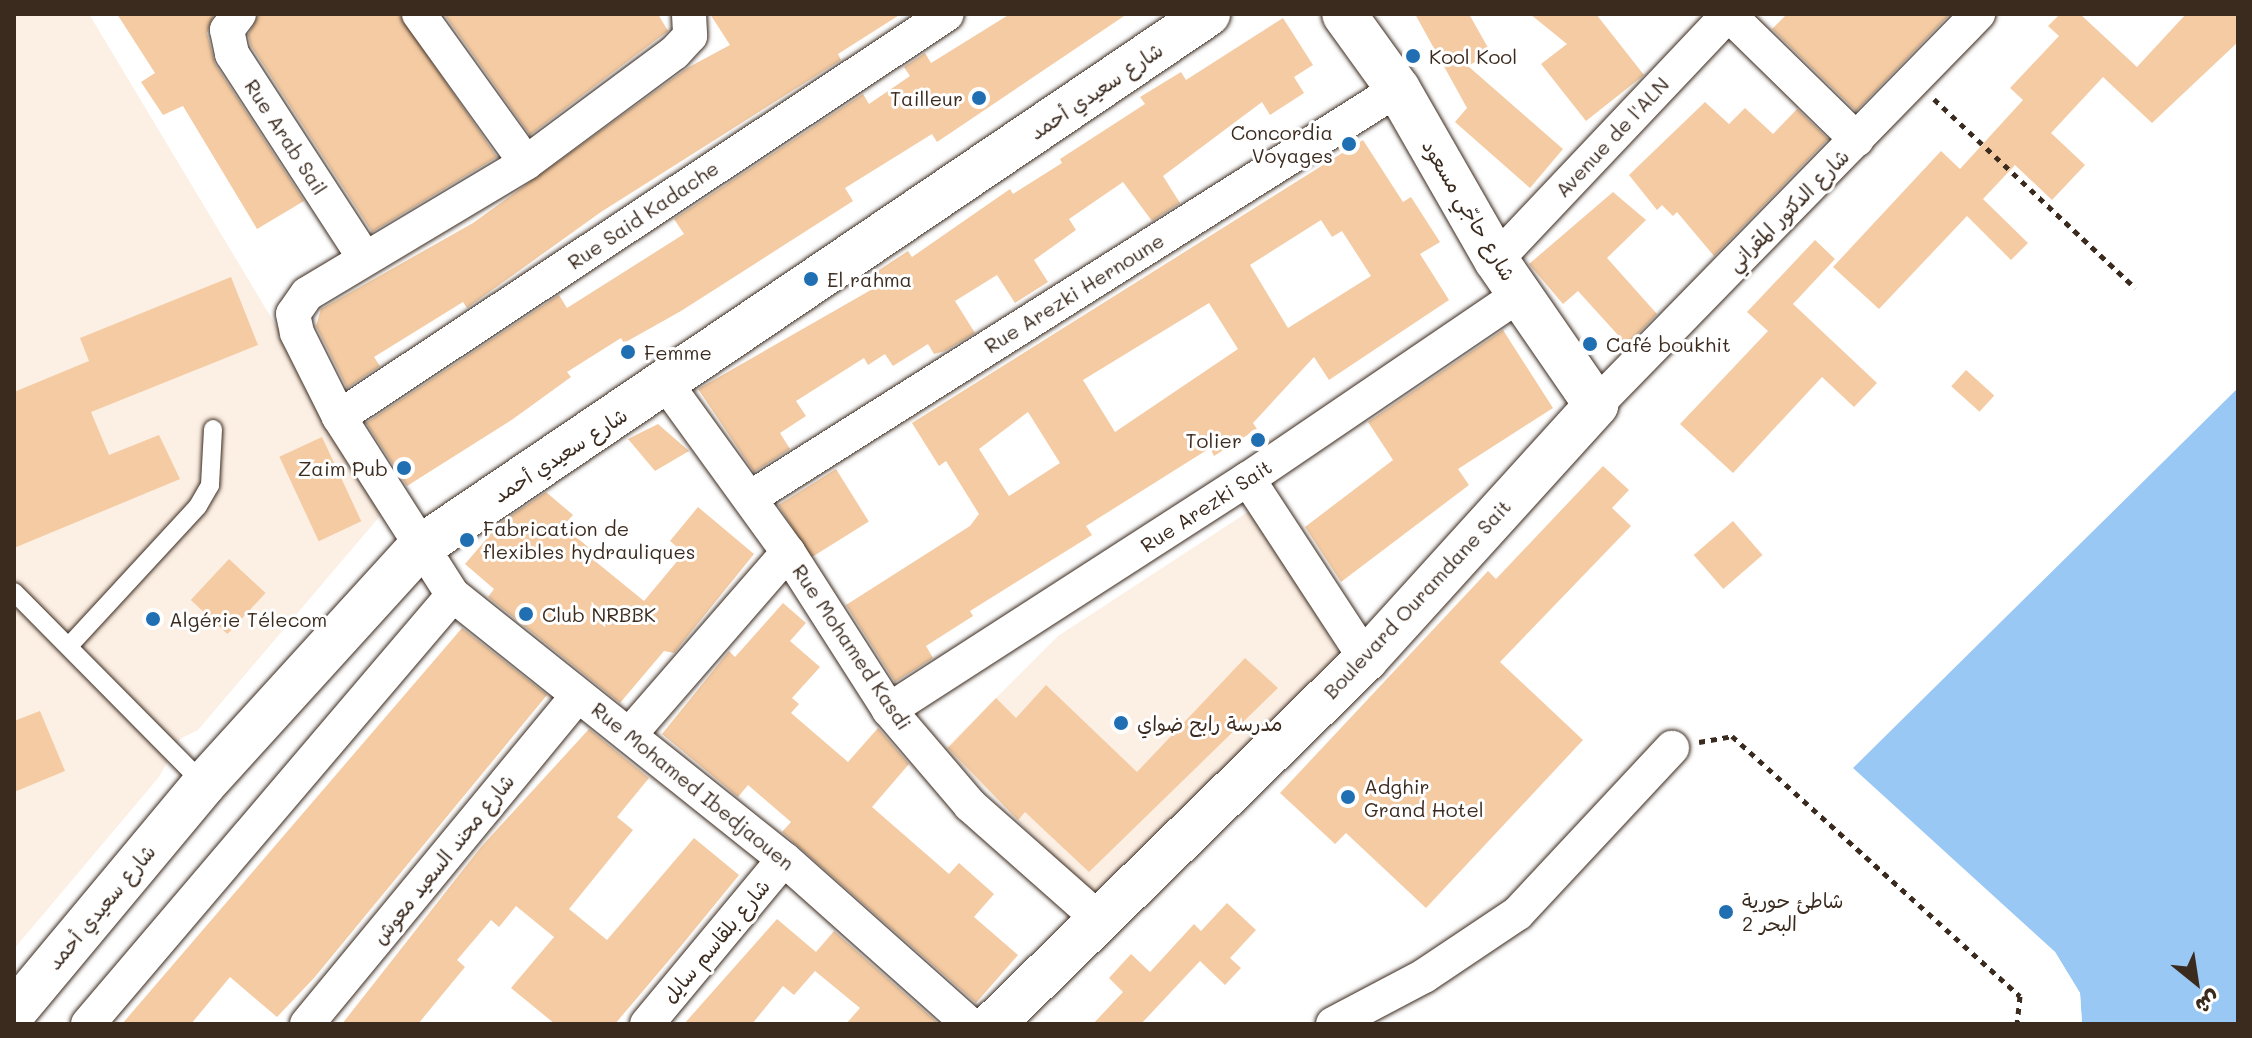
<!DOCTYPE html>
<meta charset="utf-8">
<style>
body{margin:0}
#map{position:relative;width:2252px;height:1038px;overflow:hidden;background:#fff;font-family:Mali,"Playpen Sans Arabic",sans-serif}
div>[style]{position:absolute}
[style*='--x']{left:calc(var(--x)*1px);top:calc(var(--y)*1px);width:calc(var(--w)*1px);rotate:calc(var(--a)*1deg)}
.built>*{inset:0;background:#fcefe3}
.water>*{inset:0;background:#9ac8f5}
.pier>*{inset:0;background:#fff}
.building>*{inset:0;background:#f4cba3;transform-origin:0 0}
.path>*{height:5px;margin-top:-2.5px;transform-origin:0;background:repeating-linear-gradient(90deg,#3b2a1e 0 6px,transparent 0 12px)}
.roads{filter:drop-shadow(0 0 2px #3b2a1e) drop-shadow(0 0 2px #3b2a1e)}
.service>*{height:18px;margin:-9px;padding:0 9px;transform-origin:9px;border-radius:9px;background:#fff}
.minor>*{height:34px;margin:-17px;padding:0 17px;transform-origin:17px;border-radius:17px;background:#fff}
.tertiary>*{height:44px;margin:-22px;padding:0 22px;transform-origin:22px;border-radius:22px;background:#fff}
.secondary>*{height:44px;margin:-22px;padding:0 22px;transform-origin:22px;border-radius:22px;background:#fff}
.dots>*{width:22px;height:22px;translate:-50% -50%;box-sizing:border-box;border:4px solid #fff;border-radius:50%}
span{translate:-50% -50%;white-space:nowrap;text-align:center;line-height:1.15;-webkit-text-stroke:6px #fff;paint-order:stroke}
.poi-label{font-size:20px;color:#3b2a1e}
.left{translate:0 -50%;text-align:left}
.right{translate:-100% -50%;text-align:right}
.street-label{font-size:20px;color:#3b2a1e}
.frame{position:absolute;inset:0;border:16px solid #3b2a1e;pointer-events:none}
.north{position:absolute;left:2156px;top:942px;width:80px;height:80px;-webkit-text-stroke:6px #fff;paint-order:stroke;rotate:150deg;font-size:22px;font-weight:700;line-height:32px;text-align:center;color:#3b2a1e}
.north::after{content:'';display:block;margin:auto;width:28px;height:36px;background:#3b2a1e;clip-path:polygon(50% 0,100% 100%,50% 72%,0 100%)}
</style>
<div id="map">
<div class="built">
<i style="clip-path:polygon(14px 14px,89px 14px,386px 509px,198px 730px,180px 739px,159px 777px,14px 949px)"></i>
<i style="clip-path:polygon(1251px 510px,1340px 653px,1098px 900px,945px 749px,1058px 636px)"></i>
</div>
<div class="water">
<i style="clip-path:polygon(2238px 388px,2238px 1024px,2082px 1024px,2080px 993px,2055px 952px,1853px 768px)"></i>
</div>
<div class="pier">
<i style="clip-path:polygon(1849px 767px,2055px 952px,2080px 993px,2082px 1024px,2076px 994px,2052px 954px)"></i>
</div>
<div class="building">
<i style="clip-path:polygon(117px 14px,214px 14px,207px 33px,215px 64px,304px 201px,257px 229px,183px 106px,163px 115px,141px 82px,155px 73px)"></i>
<i style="clip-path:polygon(259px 14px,399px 14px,497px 157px,372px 232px,251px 46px,248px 35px)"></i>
<i style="clip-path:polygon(444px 14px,658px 14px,668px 31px,530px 135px)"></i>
<i style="clip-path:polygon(710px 14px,901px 14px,838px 54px,841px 60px,601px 212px,467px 308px,463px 302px,374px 357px,380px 366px,347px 388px,316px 326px,321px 309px,473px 223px,689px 67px,730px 45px)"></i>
<i style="clip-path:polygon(1010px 14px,1127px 14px,937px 142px,932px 134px,845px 188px,853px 201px,681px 311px,624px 343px,621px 338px,567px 372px,571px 377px,513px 419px,407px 486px,366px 423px,559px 295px,567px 308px,684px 234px,674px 219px,863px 94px,869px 104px,910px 76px,904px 67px,925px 53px,931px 63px)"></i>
<i style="clip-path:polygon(1415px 14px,1469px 14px,1491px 53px,1468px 66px,1563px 149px,1530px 188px,1455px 122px,1467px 108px)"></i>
<i style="clip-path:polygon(1530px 14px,1596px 14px,1644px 75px,1586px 121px,1541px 64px,1567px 44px)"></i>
<i style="clip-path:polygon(1787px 14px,1950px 14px,1856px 111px,1772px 29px)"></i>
<i style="clip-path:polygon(2060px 14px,2080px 14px,2137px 67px,2186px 14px,2238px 14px,2238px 42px,2152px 123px,2103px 77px,2051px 133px,2085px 165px,2052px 200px,2015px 165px,1983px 199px,2028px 243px,2011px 260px,1967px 216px,1879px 309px,1833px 267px,1941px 151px,1960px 169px,2023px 100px,2010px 88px,2059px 36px,2048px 26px)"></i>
<i style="clip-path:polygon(1283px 18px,1313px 65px,1294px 77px,1304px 93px,1270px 115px,1262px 102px,1163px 176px,1180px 203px,1152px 221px,1123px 182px,1069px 219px,1076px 230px,1034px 260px,1048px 282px,1015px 303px,997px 275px,955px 301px,975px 333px,945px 351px,934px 354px,928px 344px,893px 366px,885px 354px,868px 365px,864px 358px,796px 401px,806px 416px,780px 433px,790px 449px,754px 472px,698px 389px,883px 283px,876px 272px,908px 251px,912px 257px,1010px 189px,1013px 194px,1062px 163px,1060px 159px,1145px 104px,1140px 97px,1181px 72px,1186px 80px)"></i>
<i style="clip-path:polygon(1705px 102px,1729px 124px,1745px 108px,1773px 134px,1797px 109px,1828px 139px,1714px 256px,1677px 212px,1673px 216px,1662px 205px,1657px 210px,1629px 175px)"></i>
<i style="clip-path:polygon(evenodd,1363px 140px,1403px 202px,1411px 197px,1440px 242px,1420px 254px,1449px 300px,1329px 380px,1314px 357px,1253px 423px,1257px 429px,1214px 456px,1210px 448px,1086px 526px,1092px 535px,970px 611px,973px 616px,926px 646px,933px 658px,895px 682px,846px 605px,970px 526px,979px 514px,946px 461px,939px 466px,912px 423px,1363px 140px,1321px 220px,1332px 237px,1342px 231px,1371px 276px,1288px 328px,1250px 265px,1321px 220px,1363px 140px,1209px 303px,1238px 349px,1115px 432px,1083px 380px,1209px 303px,1363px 140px,1028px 412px,1060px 463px,1009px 496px,979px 449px,1028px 412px)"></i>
<i style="clip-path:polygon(1613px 192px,1646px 220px,1607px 258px,1657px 314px,1627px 345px,1578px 291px,1563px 304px,1529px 264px)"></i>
<i style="clip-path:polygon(1815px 240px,1835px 259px,1793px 304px,1877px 383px,1854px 407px,1822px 377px,1733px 473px,1680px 424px,1768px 331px,1747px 312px)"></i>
<i style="clip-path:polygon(231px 277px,258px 345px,91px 412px,109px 455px,159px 435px,180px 479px,14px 548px,14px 392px,89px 361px,80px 338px)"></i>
<i style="clip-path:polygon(1503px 330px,1553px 408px,1458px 469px,1469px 485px,1341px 582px,1305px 527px,1393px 460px,1368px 422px)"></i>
<i style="left:1966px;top:370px;width:38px;height:22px;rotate:42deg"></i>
<i style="clip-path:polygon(658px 424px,689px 451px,655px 471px,628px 439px)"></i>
<i style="left:322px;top:437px;width:93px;height:47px;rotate:65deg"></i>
<i style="clip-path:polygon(1603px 466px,1629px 490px,1612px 508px,1631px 526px,1500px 662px,1583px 740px,1426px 908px,1346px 833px,1335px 844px,1280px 793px,1488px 571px,1496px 579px)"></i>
<i style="left:836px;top:469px;width:62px;height:68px;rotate:58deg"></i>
<i style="clip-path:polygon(546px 492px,573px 515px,563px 526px,594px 552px,590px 557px,644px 601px,684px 553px,670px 541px,698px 507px,754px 554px,674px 653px,664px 651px,620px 703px,488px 597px,494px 589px,465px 564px,500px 523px)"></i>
<i style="left:1733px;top:521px;width:45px;height:52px;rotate:49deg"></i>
<i style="left:229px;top:559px;width:50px;height:56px;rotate:43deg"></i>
<i style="clip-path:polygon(783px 603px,806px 623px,790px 641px,820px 667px,792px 698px,799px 704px,791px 713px,848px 762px,878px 728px,909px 764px,872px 807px,949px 874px,959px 863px,994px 894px,974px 917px,1018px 955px,976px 1003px,782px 832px,791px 822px,748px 785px,738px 797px,662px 734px,729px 651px,735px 657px)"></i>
<i style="clip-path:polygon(462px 628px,547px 695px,314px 978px,277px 1017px,230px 977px,191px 1024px,122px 1024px)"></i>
<i style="clip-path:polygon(1245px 658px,1278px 688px,1089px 872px,1025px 812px,1018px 820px,948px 748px,996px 698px,1016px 718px,1046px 685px,1137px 772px)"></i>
<i style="clip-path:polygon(40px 711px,65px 771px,14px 792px,14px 721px)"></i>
<i style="clip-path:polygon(589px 729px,649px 778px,617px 817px,633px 830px,569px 909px,607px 940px,694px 838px,739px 875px,681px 946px,615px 1024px,555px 1024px,511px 988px,554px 937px,516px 906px,499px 927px,491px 920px,457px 960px,465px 967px,418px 1024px,342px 1024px,481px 847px)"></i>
<i style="clip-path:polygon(1227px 903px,1256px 930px,1230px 958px,1241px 968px,1225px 985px,1200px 961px,1141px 1024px,1093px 1024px,1123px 992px,1109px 978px,1131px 954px,1150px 972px,1194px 924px,1201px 931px)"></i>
<i style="clip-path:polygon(777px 919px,816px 952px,834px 931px,939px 1024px,846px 1024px,860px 1008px,815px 971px,794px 995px,783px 986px,752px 1024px,684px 1024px)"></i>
</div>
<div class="path">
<i style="--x:1934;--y:99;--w:276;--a:43.2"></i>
<i style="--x:1699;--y:742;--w:34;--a:-10"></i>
<i style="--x:1732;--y:736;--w:388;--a:42.1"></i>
<i style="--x:2020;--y:996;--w:28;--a:96"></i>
</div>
<div class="roads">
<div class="service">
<i style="--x:14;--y:592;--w:270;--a:45.3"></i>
<i style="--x:69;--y:646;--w:190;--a:-47.3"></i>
<i style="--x:198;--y:506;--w:24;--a:-60"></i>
<i style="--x:210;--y:485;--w:56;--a:-86.9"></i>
</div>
<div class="minor">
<i style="--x:239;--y:14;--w:20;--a:127"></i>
<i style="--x:227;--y:30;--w:25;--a:78"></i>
<i style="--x:232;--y:54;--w:242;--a:57"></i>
<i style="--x:419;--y:14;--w:183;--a:54.3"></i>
<i style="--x:689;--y:14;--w:22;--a:87"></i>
<i style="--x:690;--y:36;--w:23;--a:133"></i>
<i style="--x:674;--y:53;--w:184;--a:143.4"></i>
<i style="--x:526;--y:163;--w:255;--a:149.1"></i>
<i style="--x:307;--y:294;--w:24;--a:125"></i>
<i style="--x:293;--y:314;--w:19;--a:78"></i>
<i style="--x:297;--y:333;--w:94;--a:63.4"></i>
<i style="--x:339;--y:417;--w:211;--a:57.4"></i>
<i style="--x:453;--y:595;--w:423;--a:38.6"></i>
<i style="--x:784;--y:859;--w:248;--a:41.7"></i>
<i style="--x:1728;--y:14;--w:180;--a:44.3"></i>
<i style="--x:1496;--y:260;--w:339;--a:-46.6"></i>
<i style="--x:667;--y:385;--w:206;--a:54.1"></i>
<i style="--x:788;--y:552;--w:188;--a:57.4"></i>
<i style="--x:889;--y:710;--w:125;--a:49.5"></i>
<i style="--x:970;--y:805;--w:172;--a:41.5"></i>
<i style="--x:1596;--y:405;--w:547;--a:-45.67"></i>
<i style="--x:339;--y:417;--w:729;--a:-33.54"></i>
<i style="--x:1248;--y:479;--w:215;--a:56.8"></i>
<i style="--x:750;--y:498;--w:766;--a:-32.26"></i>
<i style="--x:889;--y:710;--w:427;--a:-32.8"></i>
<i style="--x:1248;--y:479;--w:328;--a:-34.2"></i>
<i style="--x:630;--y:734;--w:241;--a:-49"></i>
<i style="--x:88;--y:1024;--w:563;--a:-49.61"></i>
<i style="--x:307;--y:1024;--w:426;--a:-50.5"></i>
<i style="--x:647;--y:1024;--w:214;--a:-50.3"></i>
<i style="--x:1333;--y:1024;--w:103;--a:-27.8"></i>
<i style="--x:1424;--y:976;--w:113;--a:-33.8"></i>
<i style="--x:1518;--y:913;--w:226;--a:-47"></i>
</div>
<div class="tertiary">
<i style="--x:14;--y:1012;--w:297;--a:-50.2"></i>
<i style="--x:204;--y:784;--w:319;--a:-47.7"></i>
<i style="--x:419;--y:548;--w:953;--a:-34.09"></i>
</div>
<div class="secondary">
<i style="--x:993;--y:1024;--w:522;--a:-44.38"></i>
<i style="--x:1366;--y:659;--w:343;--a:-47.8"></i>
<i style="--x:1596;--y:405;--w:176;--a:-124.6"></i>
<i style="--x:1496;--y:260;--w:197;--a:-119.8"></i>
<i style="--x:1398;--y:89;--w:92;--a:-125.8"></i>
</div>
</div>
<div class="dots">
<i style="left:1413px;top:56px;background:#1f6fb2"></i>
<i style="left:979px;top:98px;background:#1f6fb2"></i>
<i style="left:1349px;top:144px;background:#1f6fb2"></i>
<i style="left:811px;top:279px;background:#1f6fb2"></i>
<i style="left:1590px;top:344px;background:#1f6fb2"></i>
<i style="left:628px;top:352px;background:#1f6fb2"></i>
<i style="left:1258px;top:440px;background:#1f6fb2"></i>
<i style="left:404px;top:468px;background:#1f6fb2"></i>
<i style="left:467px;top:540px;background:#1f6fb2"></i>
<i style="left:526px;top:614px;background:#1f6fb2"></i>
<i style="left:153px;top:619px;background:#1f6fb2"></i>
<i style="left:1121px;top:723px;background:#1f6fb2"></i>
<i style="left:1348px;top:797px;background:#1f6fb2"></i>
<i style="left:1726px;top:912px;background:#1f6fb2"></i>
</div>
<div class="poi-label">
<span class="left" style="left:1429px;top:56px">Kool Kool</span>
<span class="right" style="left:963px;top:98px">Tailleur</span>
<span class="right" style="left:1333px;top:144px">Concordia<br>Voyages</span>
<span class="left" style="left:827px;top:279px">El rahma</span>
<span class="left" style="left:1606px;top:344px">Café boukhit</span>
<span class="left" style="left:644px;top:352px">Femme</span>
<span class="right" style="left:1242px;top:440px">Tolier</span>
<span class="right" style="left:388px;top:468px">Zaim Pub</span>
<span class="left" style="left:483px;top:540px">Fabrication de<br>flexibles hydrauliques</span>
<span class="left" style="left:542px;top:614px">Club NRBBK</span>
<span class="left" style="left:169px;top:619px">Algérie Télecom</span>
<span class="left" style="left:1137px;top:723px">مدرسة رابح ضواي</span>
<span class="left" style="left:1364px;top:798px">Adghir<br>Grand Hotel</span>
<span class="left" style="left:1742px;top:912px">شاطئ حورية<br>البحر 2</span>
</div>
<div class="street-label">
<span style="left:1096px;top:91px;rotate:-34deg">شارع سعيدي أحمد</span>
<span style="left:286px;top:137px;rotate:57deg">Rue Arab Sail</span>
<span style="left:1612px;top:137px;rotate:-47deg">Avenue de l'ALN</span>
<span style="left:1469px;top:210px;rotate:59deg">شارع حاجّي مسعود</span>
<span style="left:1788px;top:210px;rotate:-45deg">شارع الدكتور المقراني</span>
<span style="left:643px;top:215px;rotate:-34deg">Rue Said Kadache</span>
<span style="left:1074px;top:293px;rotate:-32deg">Rue Arezki Hernoune</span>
<span style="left:560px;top:455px;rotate:-33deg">شارع سعيدي أحمد</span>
<span style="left:1206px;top:506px;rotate:-33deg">Rue Arezki Sait</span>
<span style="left:1417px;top:599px;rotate:-47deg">Boulevard Ouramdane Sait</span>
<span style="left:852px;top:647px;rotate:56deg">Rue Mohamed Kasdi</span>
<span style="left:693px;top:786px;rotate:39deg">Rue Mohamed Ibedjaouen</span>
<span style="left:443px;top:859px;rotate:-51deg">شارع محند السعيد معوش</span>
<span style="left:101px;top:907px;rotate:-50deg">شارع سعيدي أحمد</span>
<span style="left:716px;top:941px;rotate:-50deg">شارع بلقاسم سايل</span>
</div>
<div class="frame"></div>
<div class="north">ش</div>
</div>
